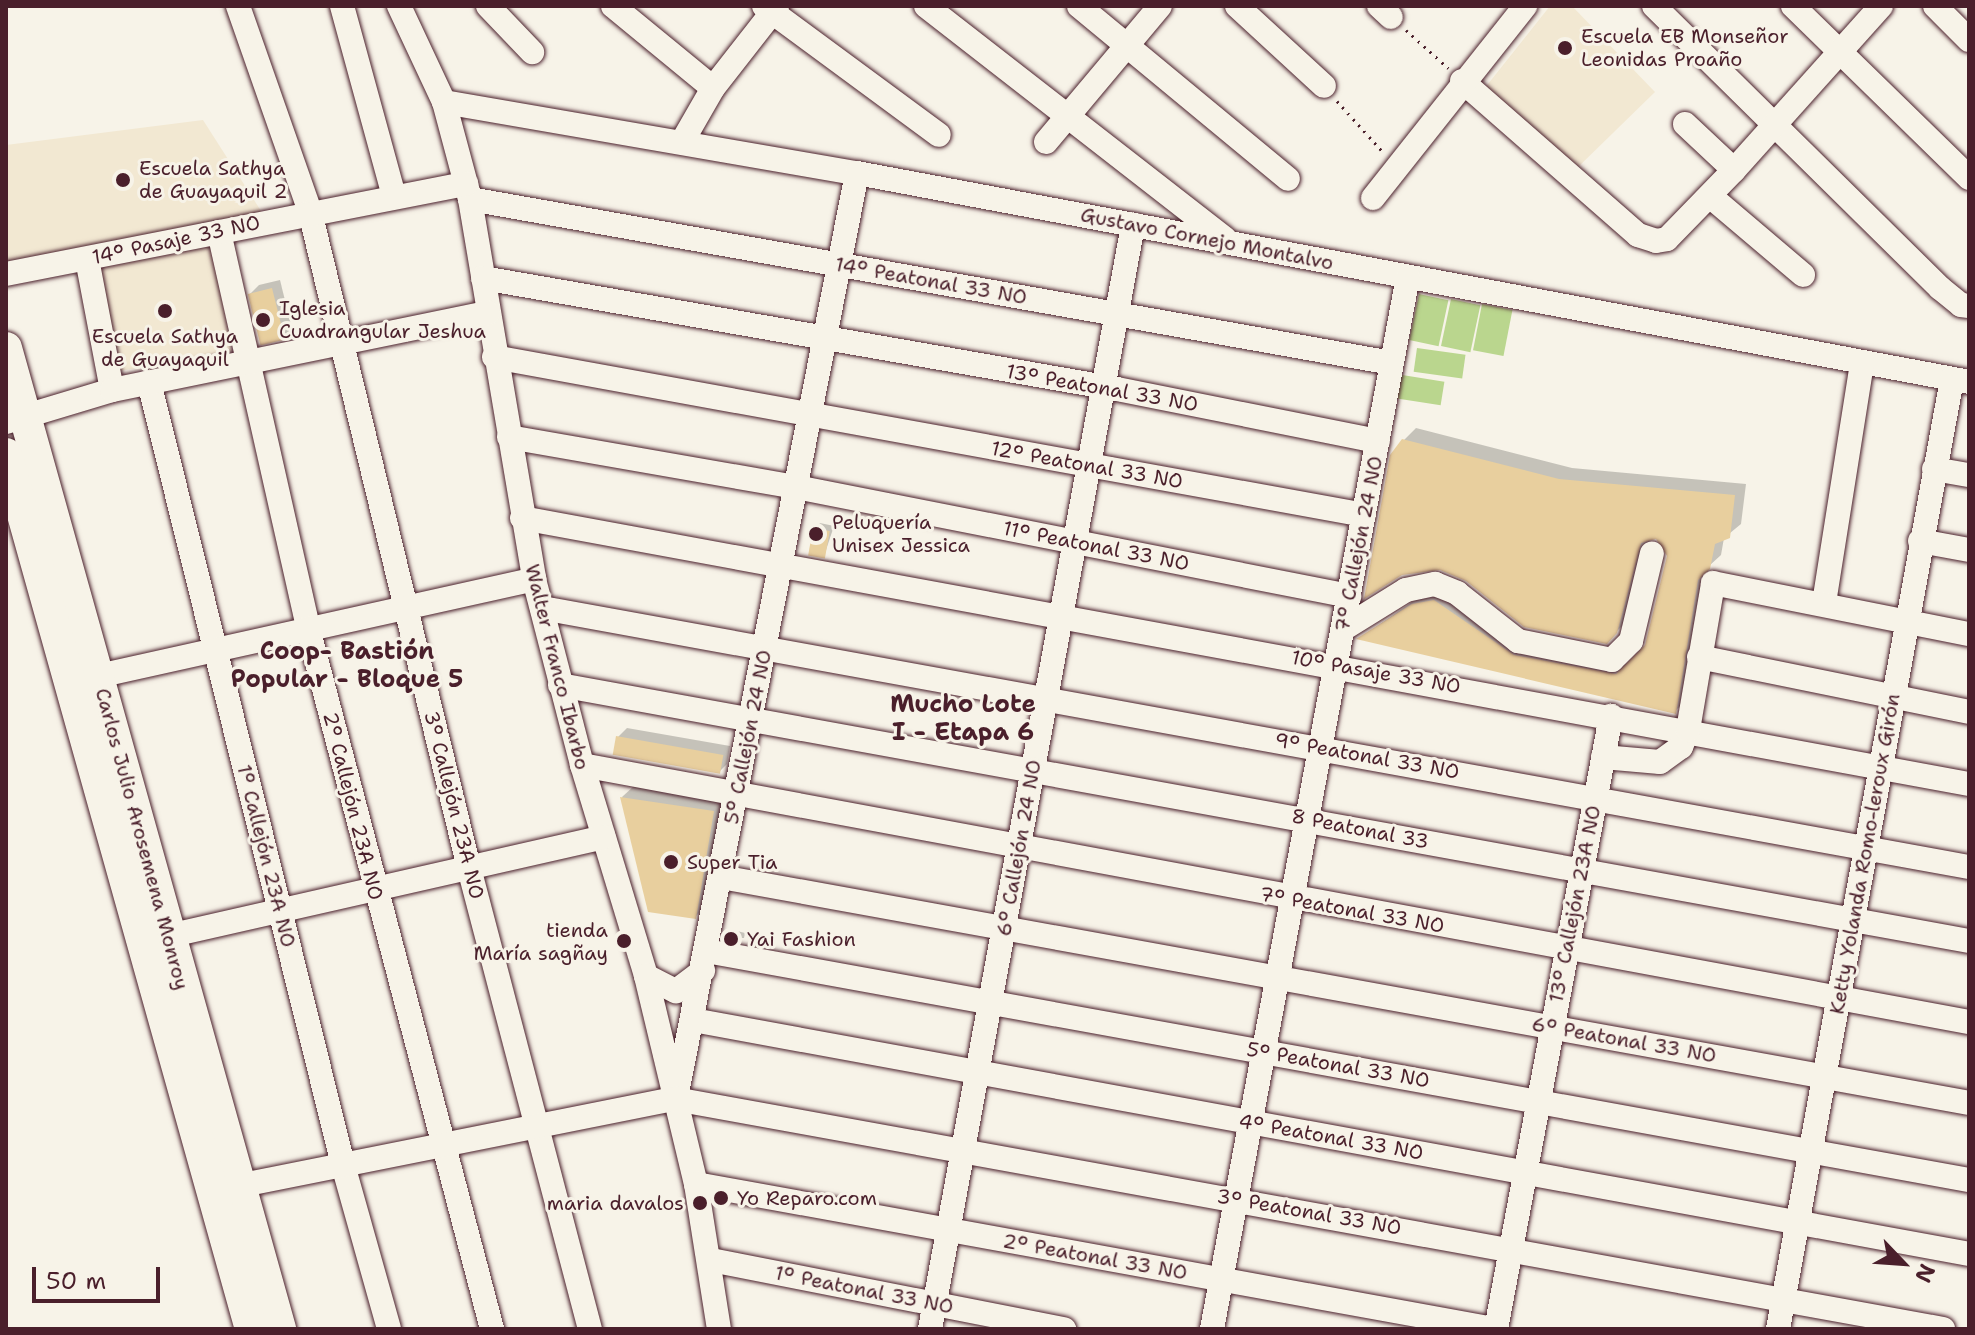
<!DOCTYPE html>
<meta charset="utf-8">
<style>
body{margin:0}
#map{position:relative;width:1975px;height:1335px;overflow:hidden;background:#f7f3e8;font-family:"Shantell Sans",sans-serif}
div>[style]{position:absolute}
[style*='--x']{left:calc(var(--x)*1px);top:calc(var(--y)*1px);width:calc(var(--w)*1px);rotate:calc(var(--a)*1deg)}
.built>*{inset:0;background:#f2e8d2;transform-origin:0 0}
.green>*{inset:0;background:#bad68e;transform-origin:0 0}
.shadow>*{inset:0;background:#0003}
.building>*{inset:0;background:#e8cf9e;transform-origin:0 0}
.path>*{height:3px;margin-top:-1.5px;transform-origin:0;background:repeating-linear-gradient(90deg,#4a1f2b 0 2px,transparent 0 8px)}
.roads{filter:drop-shadow(0 0 2px #4a1f2b) drop-shadow(0 0 2px #4a1f2b)}
.minor>*{height:24px;margin:-12px;padding:0 12px;transform-origin:12px;border-radius:12px;background:#f7f3e8}
.major>*{height:32px;margin:-16px;padding:0 16px;transform-origin:16px;border-radius:16px;background:#f7f3e8}
.dots>*{width:22px;height:22px;translate:-50% -50%;box-sizing:border-box;border:4px solid #f7f3e8;border-radius:50%}
span{translate:-50% -50%;white-space:nowrap;text-align:center;line-height:1.15;-webkit-text-stroke:6px #f7f3e8;paint-order:stroke}
.poi-label{font-size:20px;color:#4a1f2b}
.left{translate:0 -50%;text-align:left}
.right{translate:-100% -50%;text-align:right}
.street-label{font-size:20px;color:#4a1f2b}
.quarter-label{font-size:24px;color:#4a1f2b;font-weight:700}
.frame{position:absolute;inset:0;border:8px solid #4a1f2b;pointer-events:none}
.north{position:absolute;left:1863px;top:1223px;width:80px;height:80px;-webkit-text-stroke:6px #f7f3e8;paint-order:stroke;rotate:115deg;font-size:22px;font-weight:700;line-height:32px;text-align:center;color:#4a1f2b}
.north::after{content:'';display:block;margin:auto;width:28px;height:36px;background:#4a1f2b;clip-path:polygon(50% 0,100% 100%,50% 72%,0 100%)}
.scale{position:absolute;left:32px;top:1267px;width:128px;height:36px;box-sizing:border-box;border:4px solid #4a1f2b;border-top:0;padding-left:10px;font-size:24px;line-height:28px;white-space:nowrap;color:#4a1f2b;-webkit-text-stroke:6px #f7f3e8;paint-order:stroke}
</style>
<div id="map">
<div class="built">
<i style="clip-path:polygon(1550px 6px,1572px 6px,1655px 92px,1573px 172px,1484px 89px)"></i>
<i style="clip-path:polygon(203px 120px,263px 214px,6px 268px,6px 145px)"></i>
<i style="left:213px;top:245px;width:108px;height:121px;rotate:80deg"></i>
</div>
<div class="green">
<i style="left:1419px;top:294px;width:30px;height:47px;rotate:12deg"></i>
<i style="left:1451px;top:299px;width:30px;height:48px;rotate:12deg"></i>
<i style="left:1482px;top:304px;width:31px;height:47px;rotate:11deg"></i>
<i style="left:1417px;top:348px;width:49px;height:24px;rotate:8deg"></i>
<i style="left:1396px;top:374px;width:49px;height:24px;rotate:9deg"></i>
</div>
<div class="shadow">
<i style="clip-path:polygon(280px 280px,292px 329px,284px 337px,250px 294px,259px 285px)"></i>
<i style="clip-path:polygon(1416px 428px,1572px 468px,1746px 484px,1741px 524px,1724px 538px,1721px 555px,1709px 566px,1687px 700px,1675px 711px,1360px 638px,1425px 593px,1446px 589px,1527px 644px,1629px 664px,1647px 646px,1669px 556px,1657px 536px,1650px 539px,1629px 619px,1606px 642px,1404px 440px)"></i>
<i style="clip-path:polygon(820px 523px,834px 526px,824px 556px,815px 529px)"></i>
<i style="clip-path:polygon(627px 728px,730px 746px,727px 764px,718px 773px,618px 737px)"></i>
<i style="clip-path:polygon(634px 786px,725px 800px,707px 905px,695px 917px,650px 910px,622px 797px)"></i>
<i style="clip-path:polygon(733px 930px,745px 933px,744px 938px,729px 938px)"></i>
</div>
<div class="building">
<i style="left:272px;top:288px;width:53px;height:25px;rotate:76deg"></i>
<i style="clip-path:polygon(1402px 439px,1559px 479px,1735px 495px,1730px 538px,1715px 544px,1710px 569px,1698px 580px,1676px 714px,1356px 639px,1412px 604px,1434px 600px,1514px 655px,1616px 674px,1645px 645px,1667px 556px,1656px 539px,1641px 543px,1617px 633px,1607px 644px,1524px 627px,1466px 581px,1440px 570px,1402px 575px,1364px 599px,1390px 455px)"></i>
<i style="left:813px;top:528px;width:17px;height:28px;rotate:10deg"></i>
<i style="left:616px;top:736px;width:109px;height:19px;rotate:10deg"></i>
<i style="clip-path:polygon(620px 797px,714px 811px,696px 919px,648px 912px)"></i>
</div>
<div class="path">
<i style="--x:1406;--y:30;--w:57;--a:42.1"></i>
<i style="--x:1337;--y:101;--w:69;--a:48"></i>
</div>
<div class="roads">
<div class="minor">
<i style="--x:238;--y:6;--w:218;--a:70.7"></i>
<i style="--x:310;--y:212;--w:675;--a:76.38"></i>
<i style="--x:469;--y:868;--w:477;--a:75.3"></i>
<i style="--x:342;--y:6;--w:197;--a:74.7"></i>
<i style="--x:399;--y:6;--w:106;--a:64.9"></i>
<i style="--x:444;--y:102;--w:100;--a:75"></i>
<i style="--x:470;--y:199;--w:385;--a:80.4"></i>
<i style="--x:534;--y:579;--w:192;--a:75.5"></i>
<i style="--x:582;--y:765;--w:220;--a:73.1"></i>
<i style="--x:646;--y:976;--w:214;--a:76.5"></i>
<i style="--x:696;--y:1184;--w:147;--a:81"></i>
<i style="--x:488;--y:6;--w:64;--a:46.3"></i>
<i style="--x:613;--y:6;--w:129;--a:39.4"></i>
<i style="--x:764;--y:6;--w:217;--a:36.4"></i>
<i style="--x:926;--y:6;--w:379;--a:37.9"></i>
<i style="--x:1079;--y:6;--w:271;--a:39.6"></i>
<i style="--x:1237;--y:6;--w:118;--a:42.6"></i>
<i style="--x:1379;--y:6;--w:16;--a:43"></i>
<i style="--x:1654;--y:6;--w:402;--a:44.6"></i>
<i style="--x:1940;--y:288;--w:27;--a:39"></i>
<i style="--x:1961;--y:305;--w:8;--a:7"></i>
<i style="--x:1793;--y:6;--w:246;--a:44.3"></i>
<i style="--x:1935;--y:6;--w:48;--a:45"></i>
<i style="--x:1462;--y:81;--w:234;--a:41.2"></i>
<i style="--x:1638;--y:235;--w:19;--a:18"></i>
<i style="--x:1656;--y:241;--w:11;--a:-10"></i>
<i style="--x:1667;--y:239;--w:96;--a:-45.8"></i>
<i style="--x:1734;--y:170;--w:220;--a:-48.1"></i>
<i style="--x:444;--y:102;--w:419;--a:9.8"></i>
<i style="--x:857;--y:173;--w:1131;--a:10.64"></i>
<i style="--x:1685;--y:124;--w:67;--a:43.2"></i>
<i style="--x:682;--y:142;--w:62;--a:-60.1"></i>
<i style="--x:713;--y:88;--w:104;--a:-52"></i>
<i style="--x:1046;--y:142;--w:177;--a:-50"></i>
<i style="--x:1710;--y:196;--w:122;--a:40.3"></i>
<i style="--x:1373;--y:198;--w:245;--a:-51.6"></i>
<i style="--x:470;--y:199;--w:936;--a:10.09"></i>
<i style="--x:219;--y:232;--w:406;--a:77.3"></i>
<i style="--x:308;--y:628;--w:725;--a:75.29"></i>
<i style="--x:87;--y:259;--w:133;--a:79.2"></i>
<i style="--x:6;--y:274;--w:469;--a:-11.1"></i>
<i style="--x:483;--y:278;--w:644;--a:9.93"></i>
<i style="--x:1117;--y:389;--w:266;--a:11.3"></i>
<i style="--x:494;--y:357;--w:884;--a:10.29"></i>
<i style="--x:149;--y:382;--w:807;--a:76.08"></i>
<i style="--x:343;--y:1165;--w:170;--a:74.3"></i>
<i style="--x:6;--y:422;--w:111;--a:-16.8"></i>
<i style="--x:112;--y:390;--w:384;--a:-11.6"></i>
<i style="--x:509;--y:437;--w:291;--a:9.9"></i>
<i style="--x:796;--y:487;--w:564;--a:11.15"></i>
<i style="--x:1934;--y:469;--w:36;--a:10"></i>
<i style="--x:522;--y:518;--w:1471;--a:10.42"></i>
<i style="--x:1920;--y:541;--w:50;--a:10.4"></i>
<i style="--x:1824;--y:603;--w:244;--a:-81"></i>
<i style="--x:542;--y:608;--w:1450;--a:10.29"></i>
<i style="--x:1343;--y:629;--w:74;--a:-31.8"></i>
<i style="--x:1406;--y:590;--w:30;--a:-12"></i>
<i style="--x:1435;--y:584;--w:24;--a:22"></i>
<i style="--x:1457;--y:593;--w:78;--a:38.2"></i>
<i style="--x:1518;--y:641;--w:96;--a:11.4"></i>
<i style="--x:1612;--y:660;--w:27;--a:-45"></i>
<i style="--x:1631;--y:641;--w:90;--a:-76.6"></i>
<i style="--x:1699;--y:657;--w:276;--a:11.5"></i>
<i style="--x:98;--y:676;--w:447;--a:-12.5"></i>
<i style="--x:560;--y:685;--w:1432;--a:10.3"></i>
<i style="--x:1603;--y:757;--w:57;--a:5"></i>
<i style="--x:1660;--y:762;--w:26;--a:-36"></i>
<i style="--x:1681;--y:747;--w:18;--a:-68"></i>
<i style="--x:1688;--y:730;--w:149;--a:-80.3"></i>
<i style="--x:1713;--y:583;--w:261;--a:11.3"></i>
<i style="--x:582;--y:765;--w:1411;--a:10.5"></i>
<i style="--x:721;--y:877;--w:1268;--a:10.26"></i>
<i style="--x:155;--y:939;--w:460;--a:-12.8"></i>
<i style="--x:706;--y:951;--w:1284;--a:10.28"></i>
<i style="--x:646;--y:976;--w:34;--a:27"></i>
<i style="--x:676;--y:991;--w:34;--a:-37"></i>
<i style="--x:693;--y:1020;--w:1297;--a:10.39"></i>
<i style="--x:677;--y:1093;--w:937;--a:-78.93"></i>
<i style="--x:696;--y:1184;--w:811;--a:10.3"></i>
<i style="--x:238;--y:1186;--w:446;--a:-11.3"></i>
<i style="--x:675;--y:1099;--w:1289;--a:10.28"></i>
<i style="--x:711;--y:1260;--w:360;--a:11.1"></i>
<i style="--x:930;--y:1329;--w:1123;--a:-79.58"></i>
<i style="--x:1212;--y:1329;--w:1070;--a:-79.45"></i>
<i style="--x:1496;--y:1329;--w:624;--a:-79.37"></i>
<i style="--x:1778;--y:1329;--w:966;--a:-79.62"></i>
</div>
<div class="major">
<i style="--x:6;--y:348;--w:1019;--a:74.39"></i>
<i style="--x:6;--y:454;--w:909;--a:74.36"></i>
</div>
</div>
<div class="dots">
<i style="left:1565px;top:48px;background:#4a1f2b"></i>
<i style="left:123px;top:180px;background:#4a1f2b"></i>
<i style="left:165px;top:311px;background:#4a1f2b"></i>
<i style="left:263px;top:320px;background:#4a1f2b"></i>
<i style="left:816px;top:534px;background:#4a1f2b"></i>
<i style="left:671px;top:862px;background:#4a1f2b"></i>
<i style="left:731px;top:939px;background:#4a1f2b"></i>
<i style="left:624px;top:941px;background:#4a1f2b"></i>
<i style="left:721px;top:1198px;background:#4a1f2b"></i>
<i style="left:700px;top:1203px;background:#4a1f2b"></i>
</div>
<div class="poi-label">
<span class="left" style="left:1581px;top:48px">Escuela EB Monseñor<br>Leonidas Proaño</span>
<span class="left" style="left:139px;top:180px">Escuela Sathya<br>de Guayaquil 2</span>
<span class="left" style="left:279px;top:320px">Iglesia<br>Cuadrangular Jeshua</span>
<span style="left:165px;top:348px">Escuela Sathya<br>de Guayaquil</span>
<span class="left" style="left:832px;top:534px">Peluquería<br>Unisex Jessica</span>
<span class="left" style="left:687px;top:862px">Super Tia</span>
<span class="right" style="left:608px;top:942px">tienda<br>María sagñay</span>
<span class="left" style="left:747px;top:939px">Yai Fashion</span>
<span class="left" style="left:737px;top:1198px">Yo Reparo.com</span>
<span class="right" style="left:684px;top:1203px">maria davalos</span>
</div>
<div class="street-label">
<span style="left:1207px;top:239px;rotate:11deg">Gustavo Cornejo Montalvo</span>
<span style="left:176px;top:240px;rotate:-12deg">14° Pasaje 33 NO</span>
<span style="left:931px;top:281px;rotate:10deg">14° Peatonal 33 NO</span>
<span style="left:1102px;top:388px;rotate:10deg">13° Peatonal 33 NO</span>
<span style="left:1087px;top:465px;rotate:10deg">12° Peatonal 33 NO</span>
<span style="left:1359px;top:544px;rotate:-79deg">7° Callejón 24 NO</span>
<span style="left:1096px;top:546px;rotate:11deg">11° Peatonal 33 NO</span>
<span style="left:557px;top:667px;rotate:76deg">Walter Franco Ibarbo</span>
<span style="left:1376px;top:672px;rotate:10deg">10° Pasaje 33 NO</span>
<span style="left:748px;top:737px;rotate:-79deg">5° Callejón 24 NO</span>
<span style="left:1367px;top:756px;rotate:10deg">9° Peatonal 33 NO</span>
<span style="left:454px;top:805px;rotate:76deg">3° Callejón 23A NO</span>
<span style="left:353px;top:806px;rotate:76deg">2° Callejón 23A NO</span>
<span style="left:1360px;top:829px;rotate:11deg">8 Peatonal 33</span>
<span style="left:142px;top:839px;rotate:75deg">Carlos Julio Arosemena Monroy</span>
<span style="left:1019px;top:848px;rotate:-80deg">6° Callejón 24 NO</span>
<span style="left:1865px;top:854px;rotate:-80deg">Ketty Yolanda Romo-leroux Girón</span>
<span style="left:266px;top:856px;rotate:76deg">1° Callejón 23A NO</span>
<span style="left:1575px;top:904px;rotate:-79deg">13° Callejón 23A NO</span>
<span style="left:1352px;top:910px;rotate:10deg">7° Peatonal 33 NO</span>
<span style="left:1624px;top:1040px;rotate:10deg">6° Peatonal 33 NO</span>
<span style="left:1338px;top:1065px;rotate:10deg">5° Peatonal 33 NO</span>
<span style="left:1331px;top:1137px;rotate:10deg">4° Peatonal 33 NO</span>
<span style="left:1309px;top:1212px;rotate:10deg">3° Peatonal 33 NO</span>
<span style="left:1095px;top:1257px;rotate:10deg">2° Peatonal 33 NO</span>
<span style="left:864px;top:1290px;rotate:11deg">1° Peatonal 33 NO</span>
</div>
<div class="quarter-label">
<span style="left:347px;top:666px">Coop- Bastión<br>Popular - Bloque 5</span>
<span style="left:963px;top:719px">Mucho Lote<br>I - Etapa 6</span>
</div>
<div class="frame"></div>
<div class="north">N</div>
<div class="scale">50 m</div>
</div>
